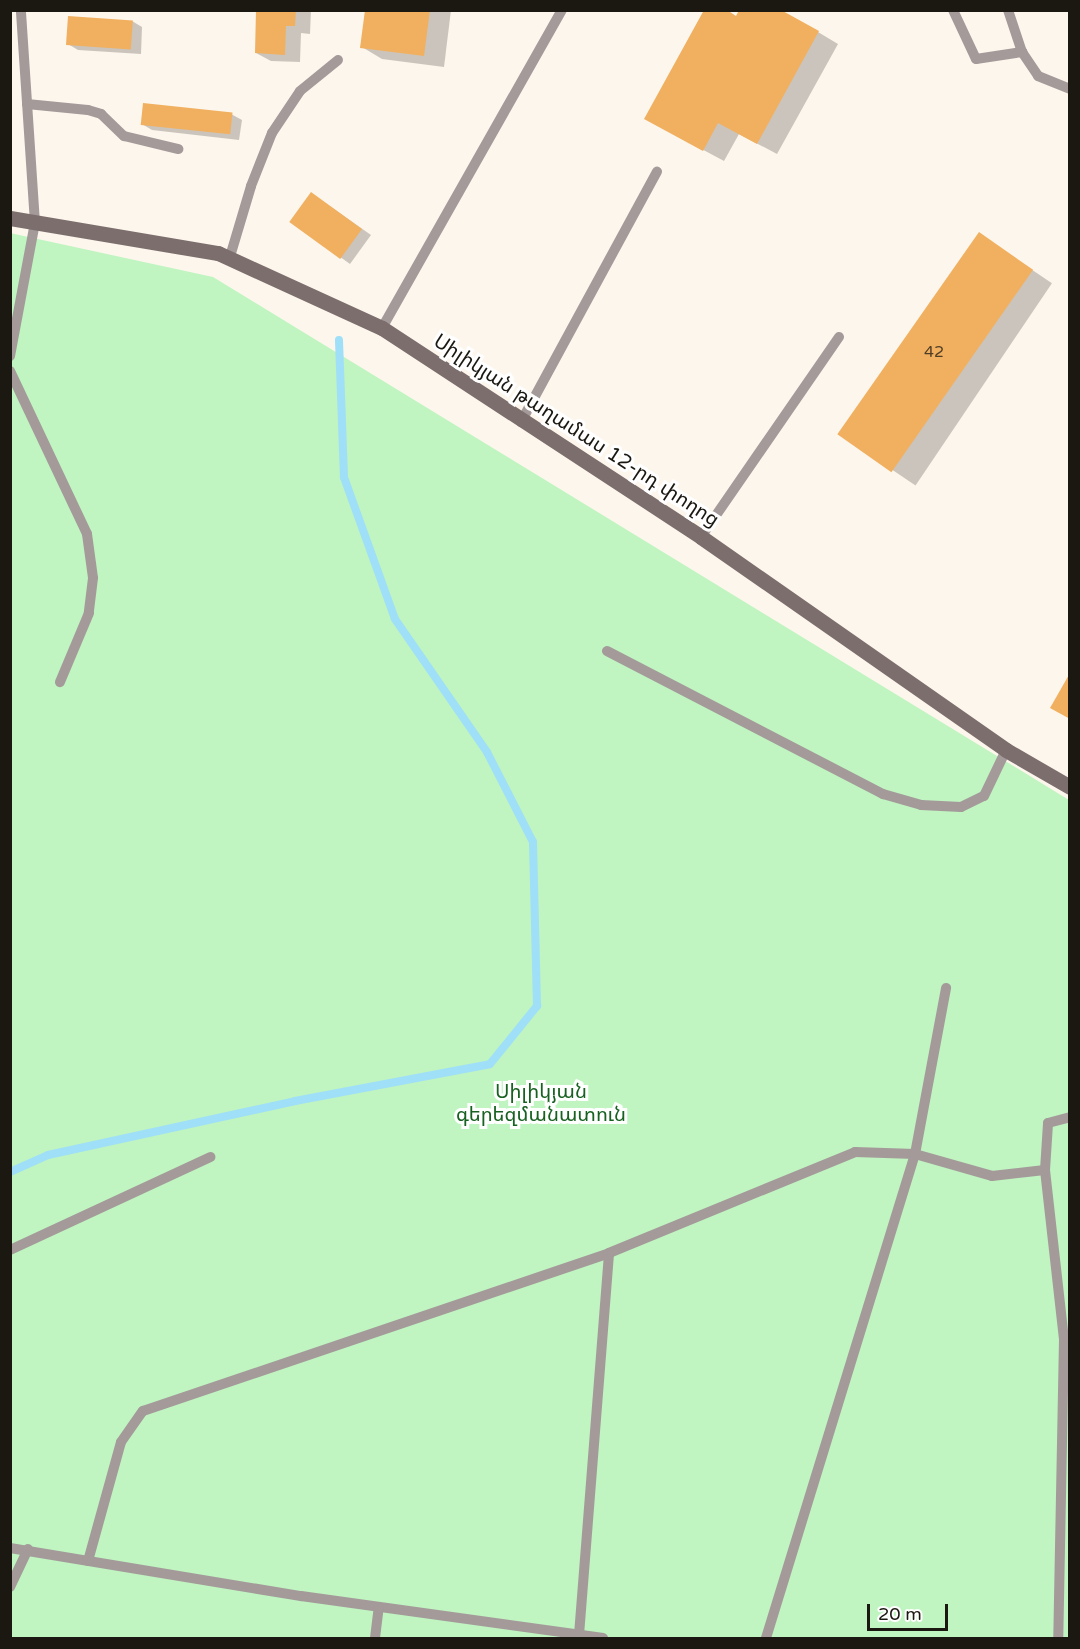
<!DOCTYPE html>
<meta charset="utf-8">
<style>
body{margin:0}
#map{position:relative;width:1080px;height:1649px;overflow:hidden;background:#fdf6ec;font-family:"Varela Round","Noto Sans Armenian",sans-serif}
div>[style]{position:absolute}
[style*='--x']{left:calc(var(--x)*1px);top:calc(var(--y)*1px);width:calc(var(--w)*1px);rotate:calc(var(--a)*1deg)}
.green>*{inset:0;background:#c0f4c1}
.shadow>*{inset:0;background:#0003;transform-origin:0 0}
.stream>*{height:8px;margin:-4px;padding:0 4px;transform-origin:4px;border-radius:4px;background:#9fdff8}
.building>*{inset:0;background:#f0b060;transform-origin:0 0}
.lane>*{height:10px;margin:-5px;padding:0 5px;transform-origin:5px;border-radius:5px;background:#a49a9a}
.secondary>*{height:15px;margin:-7.5px;padding:0 7.5px;transform-origin:7.5px;border-radius:7.5px;background:#7c6e6d}
span{translate:-50% -50%;white-space:nowrap;text-align:center;line-height:1.15;-webkit-text-stroke:6px #fff;paint-order:stroke}
.number-label{font-size:16px;color:#503d25}
.number-label span{-webkit-text-stroke-width:0}
.street-label{font-size:20px;color:#1b1711}
.park-label{font-size:20px;color:#186221}
.frame{position:absolute;inset:0;border:12px solid #1b1711;pointer-events:none}
.scale{position:absolute;left:867px;top:1604px;width:81px;height:27px;box-sizing:border-box;border:3px solid #1b1711;border-top:0;padding-left:8px;font-size:18px;line-height:21px;white-space:nowrap;color:#1b1711;-webkit-text-stroke:4px #fff;paint-order:stroke}
</style>
<div id="map">
<div class="green">
<i style="clip-path:polygon(10px 233px,213px 277px,1069px 800px,1069px 1638px,11px 1638px)"></i>
</div>
<div class="shadow">
<i style="clip-path:polygon(258px 10px,311px 10px,310px 34px,301px 33px,300px 62px,271px 61px,256px 53px)"></i>
<i style="clip-path:polygon(367px 10px,451px 10px,444px 67px,382px 59px,362px 47px)"></i>
<i style="clip-path:polygon(737px 18px,818px 32px,838px 44px,777px 154px,739px 134px,724px 161px,666px 130px)"></i>
<i style="clip-path:polygon(132px 21px,142px 27px,141px 54px,78px 50px,68px 44px)"></i>
<i style="clip-path:polygon(231px 114px,242px 120px,239px 140px,152px 130px,142px 124px)"></i>
<i style="clip-path:polygon(321px 200px,371px 235px,350px 264px,291px 222px)"></i>
<i style="left:979px;top:234px;width:88px;height:244px;rotate:34deg"></i>
</div>
<div class="stream">
<i style="--x:10;--y:1172;--w:42;--a:-24.1"></i>
<i style="--x:48;--y:1155;--w:253;--a:-12.3"></i>
<i style="--x:295;--y:1101;--w:198;--a:-10.7"></i>
<i style="--x:490;--y:1064;--w:75;--a:-51"></i>
<i style="--x:537;--y:1006;--w:164;--a:-91.4"></i>
<i style="--x:533;--y:842;--w:101;--a:-117.1"></i>
<i style="--x:487;--y:752;--w:162;--a:-124.7"></i>
<i style="--x:395;--y:619;--w:151;--a:-109.8"></i>
<i style="--x:344;--y:477;--w:137;--a:-92.1"></i>
</div>
<div class="building">
<i style="clip-path:polygon(256px 10px,296px 10px,295px 26px,286px 26px,285px 55px,255px 53px)"></i>
<i style="clip-path:polygon(365px 10px,430px 10px,424px 56px,360px 48px)"></i>
<i style="clip-path:polygon(704px 10px,727px 10px,736px 16px,739px 10px,781px 10px,819px 31px,757px 144px,718px 123px,703px 151px,644px 119px)"></i>
<i style="left:68px;top:16px;width:65px;height:29px;rotate:4deg"></i>
<i style="left:143px;top:103px;width:90px;height:22px;rotate:6deg"></i>
<i style="left:311px;top:192px;width:63px;height:37px;rotate:36deg"></i>
<i style="left:979px;top:232px;width:66px;height:247px;rotate:35deg"></i>
<i style="clip-path:polygon(1070px 673px,1070px 719px,1050px 708px)"></i>
</div>
<div class="lane">
<i style="--x:953;--y:10;--w:54;--a:64.9"></i>
<i style="--x:976;--y:59;--w:47;--a:-8.7"></i>
<i style="--x:1008;--y:10;--w:44;--a:71.6"></i>
<i style="--x:1022;--y:52;--w:29;--a:56"></i>
<i style="--x:1038;--y:76;--w:35;--a:22"></i>
<i style="--x:27;--y:104;--w:61;--a:5.6"></i>
<i style="--x:88;--y:110;--w:14;--a:17"></i>
<i style="--x:101;--y:114;--w:32;--a:44"></i>
<i style="--x:124;--y:136;--w:56;--a:13.5"></i>
<i style="--x:229;--y:260;--w:77;--a:-73.4"></i>
<i style="--x:251;--y:186;--w:57;--a:-68.4"></i>
<i style="--x:272;--y:133;--w:50;--a:-56.3"></i>
<i style="--x:300;--y:91;--w:49;--a:-39.2"></i>
<i style="--x:382;--y:328;--w:365;--a:-60.5"></i>
<i style="--x:10;--y:356;--w:135;--a:-79.4"></i>
<i style="--x:35;--y:223;--w:213;--a:-93.8"></i>
<i style="--x:10;--y:371;--w:180;--a:64.7"></i>
<i style="--x:87;--y:534;--w:44;--a:82.2"></i>
<i style="--x:93;--y:578;--w:35;--a:97"></i>
<i style="--x:89;--y:613;--w:75;--a:112.8"></i>
<i style="--x:521;--y:422;--w:285;--a:-61.5"></i>
<i style="--x:701;--y:537;--w:243;--a:-55.4"></i>
<i style="--x:607;--y:651;--w:311;--a:27.4"></i>
<i style="--x:883;--y:794;--w:40;--a:16"></i>
<i style="--x:921;--y:805;--w:40;--a:2.9"></i>
<i style="--x:961;--y:807;--w:25;--a:-26"></i>
<i style="--x:984;--y:796;--w:51;--a:-64.4"></i>
<i style="--x:1045;--y:1170;--w:170;--a:83.6"></i>
<i style="--x:1064;--y:1339;--w:299;--a:91.1"></i>
<i style="--x:10;--y:1250;--w:221;--a:-24.9"></i>
<i style="--x:10;--y:1548;--w:295;--a:9.4"></i>
<i style="--x:301;--y:1596;--w:305;--a:7.9"></i>
<i style="--x:88;--y:1561;--w:123;--a:-74.5"></i>
<i style="--x:121;--y:1442;--w:38;--a:-55"></i>
<i style="--x:143;--y:1411;--w:492;--a:-18.7"></i>
<i style="--x:609;--y:1253;--w:266;--a:-22.3"></i>
<i style="--x:855;--y:1152;--w:60;--a:1.9"></i>
<i style="--x:915;--y:1154;--w:80;--a:15.9"></i>
<i style="--x:992;--y:1176;--w:53;--a:-6.5"></i>
<i style="--x:1045;--y:1170;--w:47;--a:-86.3"></i>
<i style="--x:1048;--y:1123;--w:23;--a:-15"></i>
<i style="--x:10;--y:1587;--w:42;--a:-64.7"></i>
<i style="--x:579;--y:1635;--w:383;--a:-85.5"></i>
<i style="--x:375;--y:1638;--w:31;--a:-83"></i>
<i style="--x:766;--y:1638;--w:506;--a:-72.89"></i>
<i style="--x:915;--y:1154;--w:169;--a:-79.4"></i>
</div>
<div class="secondary">
<i style="--x:10;--y:218;--w:211;--a:9.6"></i>
<i style="--x:218;--y:253;--w:180;--a:24.6"></i>
<i style="--x:382;--y:328;--w:381;--a:33.2"></i>
<i style="--x:701;--y:537;--w:372;--a:34.9"></i>
<i style="--x:1006;--y:750;--w:74;--a:30"></i>
</div>
<div class="number-label">
<span style="left:934px;top:352px">42</span>
</div>
<div class="street-label">
<span style="left:576px;top:431px;rotate:33deg">Սիլիկյան թաղամաս 12-րդ փողոց</span>
</div>
<div class="park-label">
<span style="left:541px;top:1104px">Սիլիկյան<br>գերեզմանատուն</span>
</div>
<div class="frame"></div>
<div class="scale">20 m</div>
</div>
